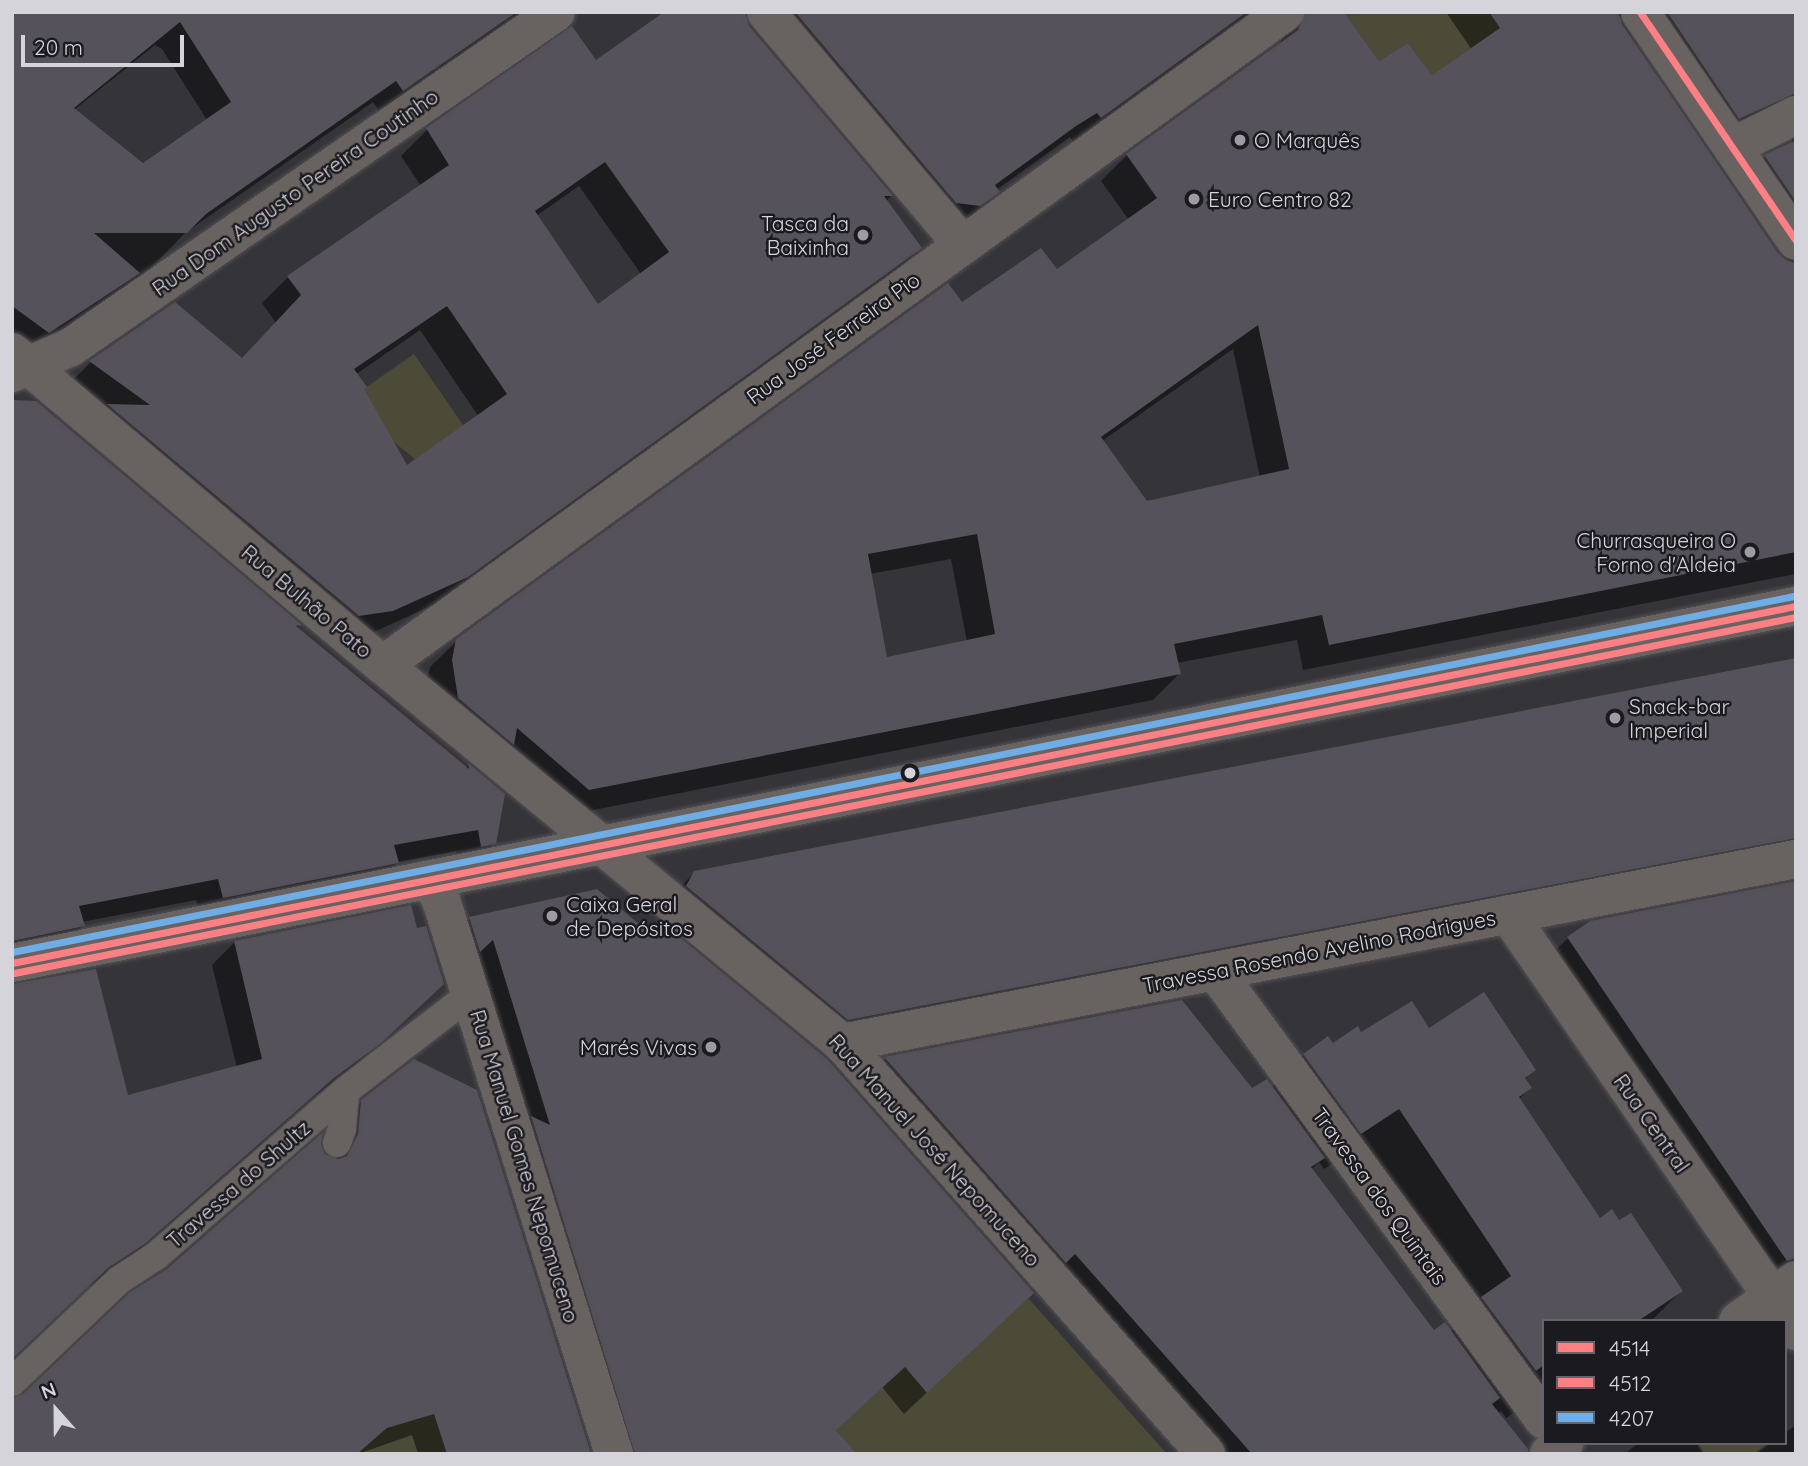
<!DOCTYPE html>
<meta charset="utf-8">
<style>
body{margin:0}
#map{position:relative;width:1808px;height:1466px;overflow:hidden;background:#353439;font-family:Quicksand,sans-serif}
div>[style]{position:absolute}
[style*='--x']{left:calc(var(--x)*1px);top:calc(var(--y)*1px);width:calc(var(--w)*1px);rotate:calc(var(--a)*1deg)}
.green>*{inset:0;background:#4b4b37}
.shadow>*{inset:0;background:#0007}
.building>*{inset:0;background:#55525b}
.roads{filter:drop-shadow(0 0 2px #535255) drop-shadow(0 0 2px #535255)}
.lane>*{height:28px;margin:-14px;padding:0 14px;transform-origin:14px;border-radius:14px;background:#686261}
.street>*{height:38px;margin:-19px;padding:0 19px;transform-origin:19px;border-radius:19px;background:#686261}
.bus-1>*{height:7px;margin:-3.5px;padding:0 3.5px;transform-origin:3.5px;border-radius:3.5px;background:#ff8084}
.bus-2>*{height:7px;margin:-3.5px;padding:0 3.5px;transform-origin:3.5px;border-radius:3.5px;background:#ff8084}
.bus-3>*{height:7px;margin:-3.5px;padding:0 3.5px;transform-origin:3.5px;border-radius:3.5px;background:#6eade6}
.dots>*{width:19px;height:19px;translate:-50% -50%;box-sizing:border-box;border:4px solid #1b1a1f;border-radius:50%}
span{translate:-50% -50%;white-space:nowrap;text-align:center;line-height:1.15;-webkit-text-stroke:5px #1b1a1f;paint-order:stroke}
.poi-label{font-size:21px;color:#d6d4db}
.left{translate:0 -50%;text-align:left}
.right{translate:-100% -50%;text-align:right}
.street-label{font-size:21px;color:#d6d4db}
.frame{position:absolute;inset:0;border:14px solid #d6d4db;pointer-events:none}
.legend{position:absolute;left:1542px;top:1319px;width:245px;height:126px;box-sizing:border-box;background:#1b1a1f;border:2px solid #66646a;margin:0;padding:9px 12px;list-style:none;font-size:21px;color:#d6d4db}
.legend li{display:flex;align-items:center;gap:14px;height:35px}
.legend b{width:35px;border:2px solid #66646a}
.north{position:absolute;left:21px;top:1375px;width:70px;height:70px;-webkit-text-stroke:5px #1b1a1f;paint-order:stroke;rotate:339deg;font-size:19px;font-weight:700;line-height:28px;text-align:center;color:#d6d4db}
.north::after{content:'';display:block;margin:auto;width:24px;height:32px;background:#d6d4db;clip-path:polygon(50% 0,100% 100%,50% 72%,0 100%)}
.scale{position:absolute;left:21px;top:35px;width:163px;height:32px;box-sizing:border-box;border:4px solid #d6d4db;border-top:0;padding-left:9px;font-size:21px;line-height:24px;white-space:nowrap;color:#d6d4db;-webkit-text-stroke:5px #1b1a1f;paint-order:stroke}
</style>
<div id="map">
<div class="green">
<i style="clip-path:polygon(1344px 12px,1489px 12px,1500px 28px,1432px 75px,1408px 43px,1379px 61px)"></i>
<i style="clip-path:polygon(414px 354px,477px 445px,434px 475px,394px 442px,329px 413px)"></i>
<i style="clip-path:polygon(1028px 1298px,1167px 1454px,857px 1454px,821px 1413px,898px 1358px,927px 1393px)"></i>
<i style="clip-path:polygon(428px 1390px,447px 1454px,357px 1454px,420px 1398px)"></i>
<i style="clip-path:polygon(1698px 1443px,1768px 1443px,1753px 1454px,1705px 1454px)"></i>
</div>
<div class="shadow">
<i style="clip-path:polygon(evenodd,49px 12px,526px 12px,380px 112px,373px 102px,185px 233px,144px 275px,36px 350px,12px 344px,12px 40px,49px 12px,155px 45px,162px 49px,207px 120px,143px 165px,74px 110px,155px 45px)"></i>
<i style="clip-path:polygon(evenodd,667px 12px,1342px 12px,1379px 64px,1432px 77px,1472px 50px,1446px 12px,1796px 12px,1796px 574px,1303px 670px,1297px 640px,1177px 663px,1179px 674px,1153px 700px,563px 816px,426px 687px,430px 667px,457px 641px,961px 305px,1057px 271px,1129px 220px,1101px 181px,1127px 155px,1280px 45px,1282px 37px,1074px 143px,1070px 137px,996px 190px,971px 217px,953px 231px,757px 24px,746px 17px,748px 27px,891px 196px,886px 201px,920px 248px,894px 274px,440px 602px,365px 636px,65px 388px,90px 363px,175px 304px,241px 360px,276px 323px,262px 303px,288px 277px,421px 186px,401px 156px,427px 130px,595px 63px,667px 12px,1618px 17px,1623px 17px,1713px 144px,1790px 131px,1792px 142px,1765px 157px,1739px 183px,1791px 264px,1777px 255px,1618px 17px,667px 12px,579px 186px,641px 274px,597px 307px,536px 216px,579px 186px,667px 12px,420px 330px,479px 417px,407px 468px,355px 375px,420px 330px,667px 12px,1233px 349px,1260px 478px,1146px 503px,1102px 441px,1233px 349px,667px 12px,951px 559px,967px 642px,885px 659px,870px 574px,951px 559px)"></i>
<i style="clip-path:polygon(12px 404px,299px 625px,296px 629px,465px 768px,468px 766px,503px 795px,494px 843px,472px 865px,459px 868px,456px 851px,398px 862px,375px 885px,201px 920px,196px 900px,82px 922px,83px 926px,61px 948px,12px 957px)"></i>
<i style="clip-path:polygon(1796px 659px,1796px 857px,826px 1040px,673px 894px,695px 872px)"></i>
<i style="clip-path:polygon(1796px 883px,1796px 1293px,1548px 958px,1568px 938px)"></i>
<i style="clip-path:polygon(470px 918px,653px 939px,665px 928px,1009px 1315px,904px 1414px,882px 1387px,834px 1431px,854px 1454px,608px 1454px,448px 940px)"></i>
<i style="clip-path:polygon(234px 943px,420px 1006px,356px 1064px,310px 1100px,122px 1265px,83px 1290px,127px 1097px,237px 1068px,212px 965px)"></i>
<i style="clip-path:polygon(evenodd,1182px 1002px,1252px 1091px,1271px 1088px,1304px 1055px,1361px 1035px,1429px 1031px,1534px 1070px,1524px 1080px,1530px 1088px,1519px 1099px,1599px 1220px,1619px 1222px,1681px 1291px,1651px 1321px,1544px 1321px,1544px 1394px,1506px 1418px,1501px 1411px,1498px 1414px,1516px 1454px,1227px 1454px,1061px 1266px,871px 1072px,885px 1059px,1182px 1002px,1362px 1144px,1472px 1309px,1450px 1331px,1434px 1333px,1311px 1170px,1319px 1162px,1324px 1169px,1362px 1144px)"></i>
<i style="clip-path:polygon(362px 1101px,589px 1454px,418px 1454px,412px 1435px,358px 1454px,12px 1454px,24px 1396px,168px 1270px,319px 1146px,324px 1156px,336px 1158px,339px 1124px)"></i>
<i style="clip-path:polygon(1796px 1425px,1796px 1454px,1756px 1454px,1771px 1443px,1785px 1443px,1785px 1433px)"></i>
<i style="clip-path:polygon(1639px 1443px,1696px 1443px,1703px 1454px,1624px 1454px)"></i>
</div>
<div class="building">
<i style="clip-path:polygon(evenodd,12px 12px,517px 12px,403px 91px,396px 81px,206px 214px,187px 233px,94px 233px,140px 273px,49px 333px,12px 306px,12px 12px,180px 22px,231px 102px,143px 163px,74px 108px,180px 22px)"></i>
<i style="clip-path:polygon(evenodd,664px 12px,745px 12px,749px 26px,893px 196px,884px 196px,922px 248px,468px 577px,393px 611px,359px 616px,107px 404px,150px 405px,89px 361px,175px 302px,242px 358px,301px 295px,287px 276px,449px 165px,426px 128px,572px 26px,596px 60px,664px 12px,605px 162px,669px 252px,598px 304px,535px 211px,605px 162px,664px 12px,447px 306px,507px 394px,407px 465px,364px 389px,367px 387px,354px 369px,447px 306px)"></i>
<i style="clip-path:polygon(795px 12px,1247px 12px,1101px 118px,1097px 113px,1076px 126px,995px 185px,1000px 192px,980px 206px,956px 203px)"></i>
<i style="clip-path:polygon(evenodd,1306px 12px,1344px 12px,1379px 61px,1408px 43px,1432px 75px,1500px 28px,1489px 12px,1618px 12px,1622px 24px,1778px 253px,1786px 260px,1796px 263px,1796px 552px,1329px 645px,1322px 615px,1174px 644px,1181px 674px,589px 790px,517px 728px,514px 745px,458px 698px,452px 660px,456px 639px,948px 283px,962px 302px,1041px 248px,1057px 269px,1157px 198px,1126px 154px,1298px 30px,1306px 12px,1258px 325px,1289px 469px,1147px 501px,1101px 437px,1258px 325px,1306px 12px,977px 534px,995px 634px,887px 657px,868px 554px,977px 534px)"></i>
<i style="clip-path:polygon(1667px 12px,1796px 12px,1796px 93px,1739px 119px)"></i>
<i style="clip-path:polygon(1796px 140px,1796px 202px,1764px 155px)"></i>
<i style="clip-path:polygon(12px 400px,36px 401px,302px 625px,296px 626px,469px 769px,468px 763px,505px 794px,496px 844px,481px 847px,478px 830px,394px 845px,399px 863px,223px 898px,218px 879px,79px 906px,85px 926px,12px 941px)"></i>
<i style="clip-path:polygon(1796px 658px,1796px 838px,848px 1020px,686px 886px,694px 871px)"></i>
<i style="clip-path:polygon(1796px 881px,1796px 1258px,1787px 1261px,1567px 937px,1590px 921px)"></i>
<i style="clip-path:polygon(597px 889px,657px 939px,665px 925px,827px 1059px,1034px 1293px,927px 1393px,905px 1367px,836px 1430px,857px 1454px,635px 1454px,531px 1116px,550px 1125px,493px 940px,480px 952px,469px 917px)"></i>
<i style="clip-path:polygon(411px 905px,417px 928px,426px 926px,444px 984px,381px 1043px,334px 1078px,146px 1243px,108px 1268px,12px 1359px,12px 984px,96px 969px,128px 1095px,262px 1059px,234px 941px)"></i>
<i style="clip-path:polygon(1484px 992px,1536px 1070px,1525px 1078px,1532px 1088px,1519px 1097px,1600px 1218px,1612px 1209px,1619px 1220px,1631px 1213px,1683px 1291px,1638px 1321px,1544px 1321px,1544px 1365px,1536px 1371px,1481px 1297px,1511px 1276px,1399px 1109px,1361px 1134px,1303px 1054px,1328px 1036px,1333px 1043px,1358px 1026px,1361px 1032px,1412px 1001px,1429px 1028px)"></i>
<i style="clip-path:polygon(1182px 1000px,1252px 1088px,1267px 1079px,1325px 1158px,1311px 1167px,1434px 1330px,1445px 1322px,1500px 1398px,1492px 1404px,1528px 1449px,1528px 1454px,1252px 1454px,1075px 1254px,1066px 1263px,884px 1057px)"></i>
<i style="clip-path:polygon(414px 1059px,477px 1090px,591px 1454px,447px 1454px,434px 1414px,387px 1428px,357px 1454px,12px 1454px,12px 1398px,23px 1394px,129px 1293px,167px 1269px,323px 1132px,321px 1145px,325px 1154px,339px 1159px,347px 1156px,358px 1134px,361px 1100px)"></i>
</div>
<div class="roads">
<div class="lane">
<i style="--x:337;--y:1143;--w:15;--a:-70"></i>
<i style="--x:342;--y:1129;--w:38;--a:-85"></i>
<i style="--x:12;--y:1382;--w:148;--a:-43.6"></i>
<i style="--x:119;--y:1280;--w:44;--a:-33"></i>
<i style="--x:156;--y:1256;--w:251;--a:-41.1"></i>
<i style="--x:345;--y:1091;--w:159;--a:-37.6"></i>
</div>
<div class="street">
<i style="--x:766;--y:12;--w:304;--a:49.8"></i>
<i style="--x:1640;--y:12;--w:277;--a:55.7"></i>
<i style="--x:1732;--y:147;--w:72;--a:-26.6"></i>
<i style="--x:12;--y:352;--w:485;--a:40.2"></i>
<i style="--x:383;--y:665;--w:595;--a:39.47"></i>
<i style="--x:842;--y:1043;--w:549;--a:48.47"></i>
<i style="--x:12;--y:373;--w:64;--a:-23.8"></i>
<i style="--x:71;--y:347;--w:589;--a:-34.63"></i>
<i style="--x:383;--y:665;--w:1114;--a:-35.9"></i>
<i style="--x:432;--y:880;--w:25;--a:67"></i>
<i style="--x:442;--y:903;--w:577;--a:72.66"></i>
<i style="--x:1508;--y:914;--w:507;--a:55.37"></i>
<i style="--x:12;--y:963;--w:1819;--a:-11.32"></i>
<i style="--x:1216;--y:972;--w:555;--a:53.79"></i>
<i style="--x:842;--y:1043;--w:972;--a:-10.92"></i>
<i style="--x:1738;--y:1321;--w:71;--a:-35.3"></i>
<i style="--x:1549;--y:1454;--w:19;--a:-36"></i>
</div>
</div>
<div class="bus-1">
<i style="--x:1640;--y:12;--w:277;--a:55.7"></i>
<i style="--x:12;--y:963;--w:1819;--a:-11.32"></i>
</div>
<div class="bus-2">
<i style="--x:14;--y:973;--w:1817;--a:-11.3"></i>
</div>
<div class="bus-3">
<i style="--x:12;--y:952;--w:1817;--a:-11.3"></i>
</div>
<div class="dots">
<i style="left:1240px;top:140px;background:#9e9ca2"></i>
<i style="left:1194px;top:199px;background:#9e9ca2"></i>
<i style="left:863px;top:235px;background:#9e9ca2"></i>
<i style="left:1750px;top:552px;background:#9e9ca2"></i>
<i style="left:1615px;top:718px;background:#9e9ca2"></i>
<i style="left:910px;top:773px;background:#d6d4db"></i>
<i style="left:552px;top:916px;background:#9e9ca2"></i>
<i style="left:711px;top:1047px;background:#9e9ca2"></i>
</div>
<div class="poi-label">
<span class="left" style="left:1254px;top:140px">O Marquês</span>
<span class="left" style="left:1208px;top:199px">Euro Centro 82</span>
<span class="right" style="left:849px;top:235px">Tasca da<br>Baixinha</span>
<span class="right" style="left:1736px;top:552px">Churrasqueira O<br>Forno d'Aldeia</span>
<span class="left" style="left:1629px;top:718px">Snack-bar<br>Imperial</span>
<span class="left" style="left:566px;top:916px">Caixa Geral<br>de Depósitos</span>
<span class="right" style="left:697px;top:1047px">Marés Vivas</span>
</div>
<div class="street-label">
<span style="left:295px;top:192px;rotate:-35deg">Rua Dom Augusto Pereira Coutinho</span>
<span style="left:833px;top:338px;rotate:-36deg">Rua José Ferreira Pio</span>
<span style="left:307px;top:601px;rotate:40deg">Rua Bulhão Pato</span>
<span style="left:1319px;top:951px;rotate:-11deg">Travessa Rosendo Avelino Rodrigues</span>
<span style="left:1652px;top:1123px;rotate:55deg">Rua Central</span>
<span style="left:935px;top:1150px;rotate:48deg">Rua Manuel José Nepomuceno</span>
<span style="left:525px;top:1166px;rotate:73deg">Rua Manuel Gomes Nepomuceno</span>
<span style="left:238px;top:1184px;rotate:-41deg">Travessa do Shultz</span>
<span style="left:1380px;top:1196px;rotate:54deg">Travessa dos Quintais</span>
</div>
<div class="frame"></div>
<ul class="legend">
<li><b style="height:9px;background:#ff8084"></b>4514</li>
<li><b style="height:9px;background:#ff8084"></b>4512</li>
<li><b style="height:9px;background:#6eade6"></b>4207</li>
</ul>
<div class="north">N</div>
<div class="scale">20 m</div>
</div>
